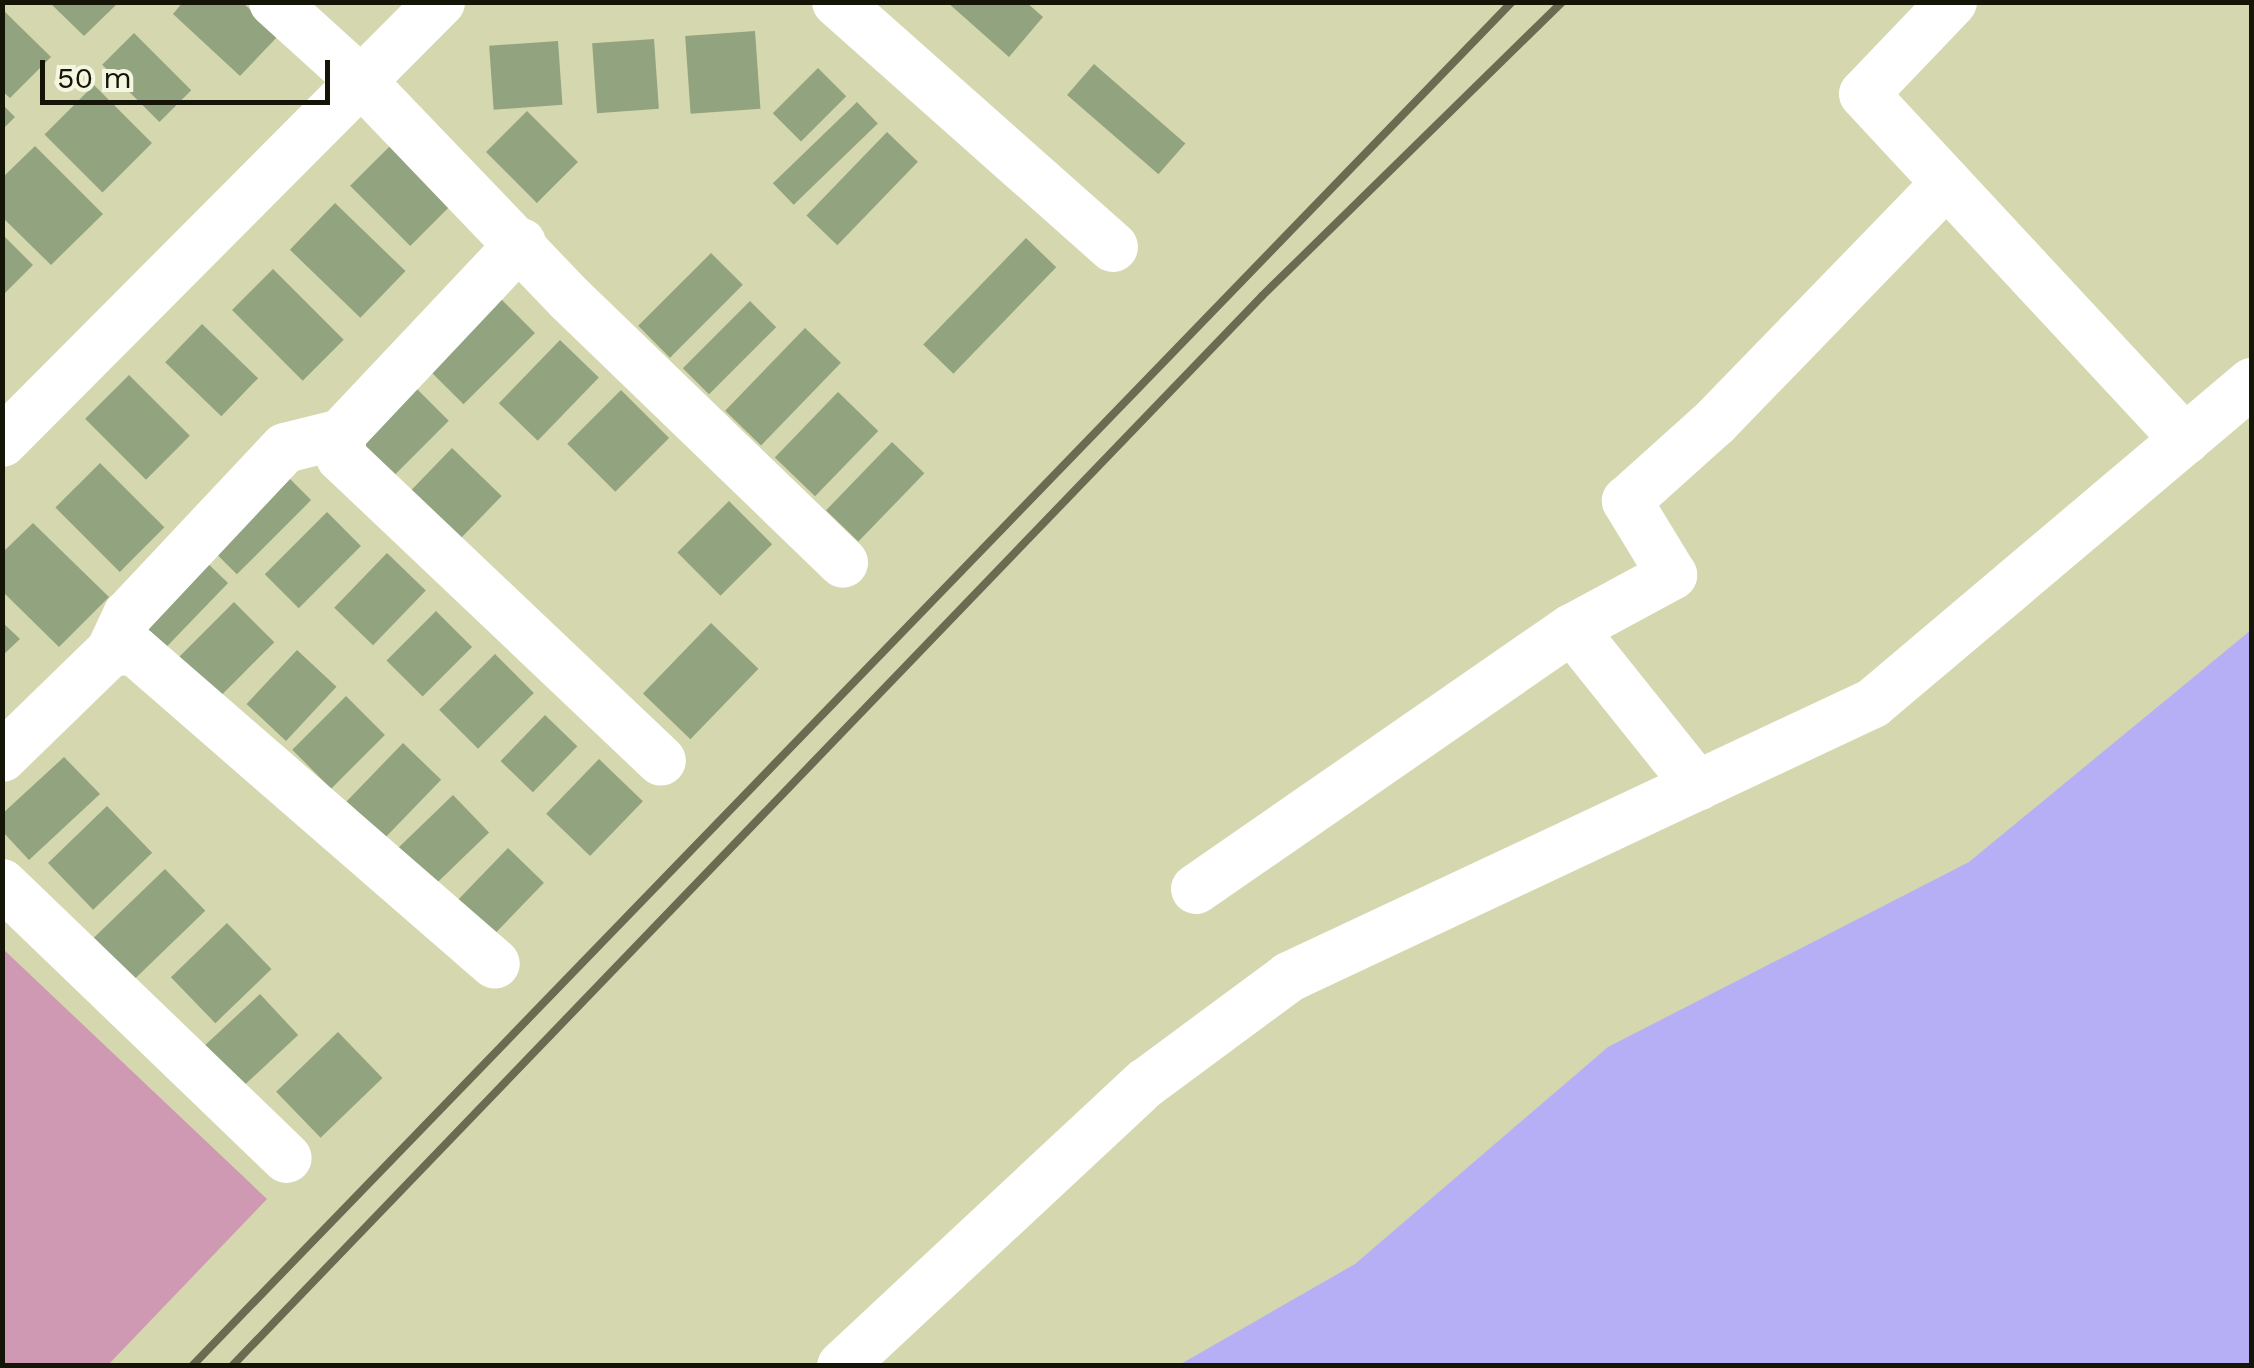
<!DOCTYPE html>
<style>
body{margin:0}
#map{position:relative;width:2254px;height:1368px;overflow:hidden;background:#d5d7ae;font-family:"Work Sans",sans-serif}
div>[style]{position:absolute}
[style*='--x']{left:calc(var(--x)*1px);top:calc(var(--y)*1px);width:calc(var(--w)*1px);rotate:calc(var(--a)*1deg)}
.green>*{inset:0;background:#d099b3}
.water>*{inset:0;background:#b7aff5}
.building>*{inset:0;background:#92a380;transform-origin:0 0}
.minor>*{height:50px;margin:-25px;padding:0 25px;transform-origin:25px;border-radius:25px;background:#fff}
.rail>*{height:8px;margin:-4px;padding:0 4px;transform-origin:4px;border-radius:4px;background:#6a6b51}
span{translate:-50% -50%;white-space:nowrap;text-align:center;line-height:1.15;-webkit-text-stroke:8px #f5f6e2;paint-order:stroke}
.frame{position:absolute;inset:0;border:5px solid #151507;pointer-events:none}
.scale{position:absolute;left:40px;top:60px;width:290px;height:45px;box-sizing:border-box;border:5px solid #151507;border-top:0;padding-left:12px;font-size:30px;line-height:35px;white-space:nowrap;color:#151507;-webkit-text-stroke:8px #f5f6e2;paint-order:stroke}
</style>
<div id="map">
<div class="green">
<i style="clip-path:polygon(2px 948px,267px 1199px,108px 1365px,3px 1365px)"></i>
</div>
<div class="water">
<i style="clip-path:polygon(2251px 630px,2251px 1365px,1179px 1365px,1355px 1264px,1608px 1047px,1969px 862px)"></i>
</div>
<div class="building">
<i style="clip-path:polygon(183px 2px,242px 2px,278px 36px,240px 76px,173px 14px)"></i>
<i style="clip-path:polygon(947px 2px,1026px 2px,1043px 17px,1009px 57px)"></i>
<i style="clip-path:polygon(50px 3px,118px 3px,84px 36px)"></i>
<i style="clip-path:polygon(2px 9px,51px 57px,10px 98px,2px 91px)"></i>
<i style="left:755px;top:31px;width:78px;height:70px;rotate:86deg"></i>
<i style="left:134px;top:33px;width:81px;height:45px;rotate:45deg"></i>
<i style="left:654px;top:39px;width:70px;height:62px;rotate:86deg"></i>
<i style="left:558px;top:41px;width:64px;height:69px;rotate:86deg"></i>
<i style="left:1094px;top:64px;width:121px;height:41px;rotate:41deg"></i>
<i style="left:818px;top:68px;width:40px;height:64px;rotate:45deg"></i>
<i style="left:94px;top:85px;width:82px;height:70px;rotate:45deg"></i>
<i style="left:857px;top:102px;width:30px;height:117px;rotate:46deg"></i>
<i style="clip-path:polygon(2px 104px,15px 117px,2px 130px)"></i>
<i style="left:527px;top:111px;width:72px;height:58px;rotate:45deg"></i>
<i style="left:887px;top:132px;width:43px;height:116px;rotate:44deg"></i>
<i style="left:394px;top:142px;width:85px;height:62px;rotate:45deg"></i>
<i style="clip-path:polygon(35px 146px,103px 214px,51px 265px,2px 217px,2px 178px)"></i>
<i style="left:335px;top:203px;width:98px;height:65px;rotate:44deg"></i>
<i style="clip-path:polygon(2px 234px,33px 265px,2px 296px)"></i>
<i style="left:1026px;top:238px;width:42px;height:148px;rotate:44deg"></i>
<i style="left:711px;top:253px;width:45px;height:103px;rotate:45deg"></i>
<i style="left:273px;top:269px;width:100px;height:58px;rotate:45deg"></i>
<i style="left:501px;top:299px;width:48px;height:101px;rotate:45deg"></i>
<i style="left:750px;top:301px;width:37px;height:95px;rotate:45deg"></i>
<i style="left:202px;top:324px;width:78px;height:53px;rotate:44deg"></i>
<i style="left:805px;top:328px;width:50px;height:115px;rotate:44deg"></i>
<i style="left:560px;top:340px;width:54px;height:88px;rotate:44deg"></i>
<i style="left:129px;top:375px;width:86px;height:62px;rotate:45deg"></i>
<i style="left:412px;top:384px;width:52px;height:77px;rotate:45deg"></i>
<i style="left:621px;top:390px;width:68px;height:76px;rotate:45deg"></i>
<i style="left:838px;top:392px;width:56px;height:91px;rotate:44deg"></i>
<i style="left:892px;top:442px;width:45px;height:95px;rotate:44deg"></i>
<i style="left:452px;top:448px;width:69px;height:66px;rotate:44deg"></i>
<i style="left:100px;top:463px;width:91px;height:63px;rotate:45deg"></i>
<i style="left:280px;top:469px;width:44px;height:105px;rotate:45deg"></i>
<i style="left:729px;top:501px;width:61px;height:73px;rotate:45deg"></i>
<i style="left:327px;top:512px;width:48px;height:88px;rotate:45deg"></i>
<i style="clip-path:polygon(33px 523px,109px 597px,59px 647px,2px 591px,2px 553px)"></i>
<i style="left:387px;top:553px;width:54px;height:76px;rotate:44deg"></i>
<i style="left:200px;top:556px;width:39px;height:94px;rotate:44deg"></i>
<i style="left:234px;top:602px;width:57px;height:83px;rotate:45deg"></i>
<i style="left:436px;top:611px;width:51px;height:70px;rotate:45deg"></i>
<i style="clip-path:polygon(2px 622px,20px 639px,2px 656px)"></i>
<i style="left:711px;top:623px;width:66px;height:98px;rotate:44deg"></i>
<i style="left:297px;top:650px;width:54px;height:74px;rotate:43deg"></i>
<i style="left:495px;top:654px;width:55px;height:79px;rotate:45deg"></i>
<i style="left:346px;top:696px;width:55px;height:76px;rotate:45deg"></i>
<i style="left:545px;top:715px;width:45px;height:64px;rotate:44deg"></i>
<i style="left:403px;top:743px;width:53px;height:81px;rotate:44deg"></i>
<i style="clip-path:polygon(64px 757px,100px 794px,29px 860px,2px 831px,2px 814px)"></i>
<i style="left:599px;top:759px;width:61px;height:76px;rotate:44deg"></i>
<i style="left:453px;top:795px;width:52px;height:76px;rotate:46deg"></i>
<i style="left:107px;top:806px;width:65px;height:82px;rotate:46deg"></i>
<i style="left:508px;top:848px;width:50px;height:75px;rotate:44deg"></i>
<i style="left:165px;top:869px;width:58px;height:99px;rotate:46deg"></i>
<i style="left:227px;top:923px;width:64px;height:78px;rotate:46deg"></i>
<i style="left:260px;top:994px;width:56px;height:83px;rotate:47deg"></i>
<i style="left:338px;top:1032px;width:64px;height:86px;rotate:46deg"></i>
</div>
<div class="minor">
<i style="--x:274;--y:2;--w:115;--a:42.2"></i>
<i style="--x:359;--y:79;--w:303;--a:46.2"></i>
<i style="--x:569;--y:298;--w:381;--a:44"></i>
<i style="--x:837;--y:2;--w:369;--a:41.6"></i>
<i style="--x:1952;--y:2;--w:127;--a:133.7"></i>
<i style="--x:1864;--y:94;--w:472;--a:47.1"></i>
<i style="--x:521;--y:243;--w:262;--a:133.3"></i>
<i style="--x:341;--y:434;--w:23;--a:90"></i>
<i style="--x:341;--y:457;--w:441;--a:43.5"></i>
<i style="--x:2;--y:442;--w:621;--a:-45.13"></i>
<i style="--x:1572;--y:629;--w:201;--a:51.3"></i>
<i style="--x:111;--y:651;--w:40;--a:-65"></i>
<i style="--x:128;--y:615;--w:229;--a:-46.8"></i>
<i style="--x:285;--y:448;--w:58;--a:-14"></i>
<i style="--x:2;--y:757;--w:152;--a:-44.2"></i>
<i style="--x:111;--y:651;--w:23;--a:-2"></i>
<i style="--x:134;--y:650;--w:478;--a:41"></i>
<i style="--x:2;--y:884;--w:395;--a:43.9"></i>
<i style="--x:1196;--y:889;--w:457;--a:-34.7"></i>
<i style="--x:1572;--y:629;--w:114;--a:-28.4"></i>
<i style="--x:1672;--y:575;--w:87;--a:-121.3"></i>
<i style="--x:1627;--y:501;--w:118;--a:-41.9"></i>
<i style="--x:1715;--y:422;--w:333;--a:-45.9"></i>
<i style="--x:842;--y:1366;--w:415;--a:-43"></i>
<i style="--x:1146;--y:1083;--w:178;--a:-36.5"></i>
<i style="--x:1289;--y:977;--w:645;--a:-25.13"></i>
<i style="--x:1873;--y:703;--w:496;--a:-40.2"></i>
</div>
<div class="rail">
<i style="--x:192;--y:1366;--w:1898;--a:-45.94"></i>
<i style="--x:232;--y:1366;--w:1485;--a:-46.09"></i>
<i style="--x:1262;--y:296;--w:420;--a:-44.4"></i>
</div>
<div class="frame"></div>
<div class="scale">50 m</div>
</div>
